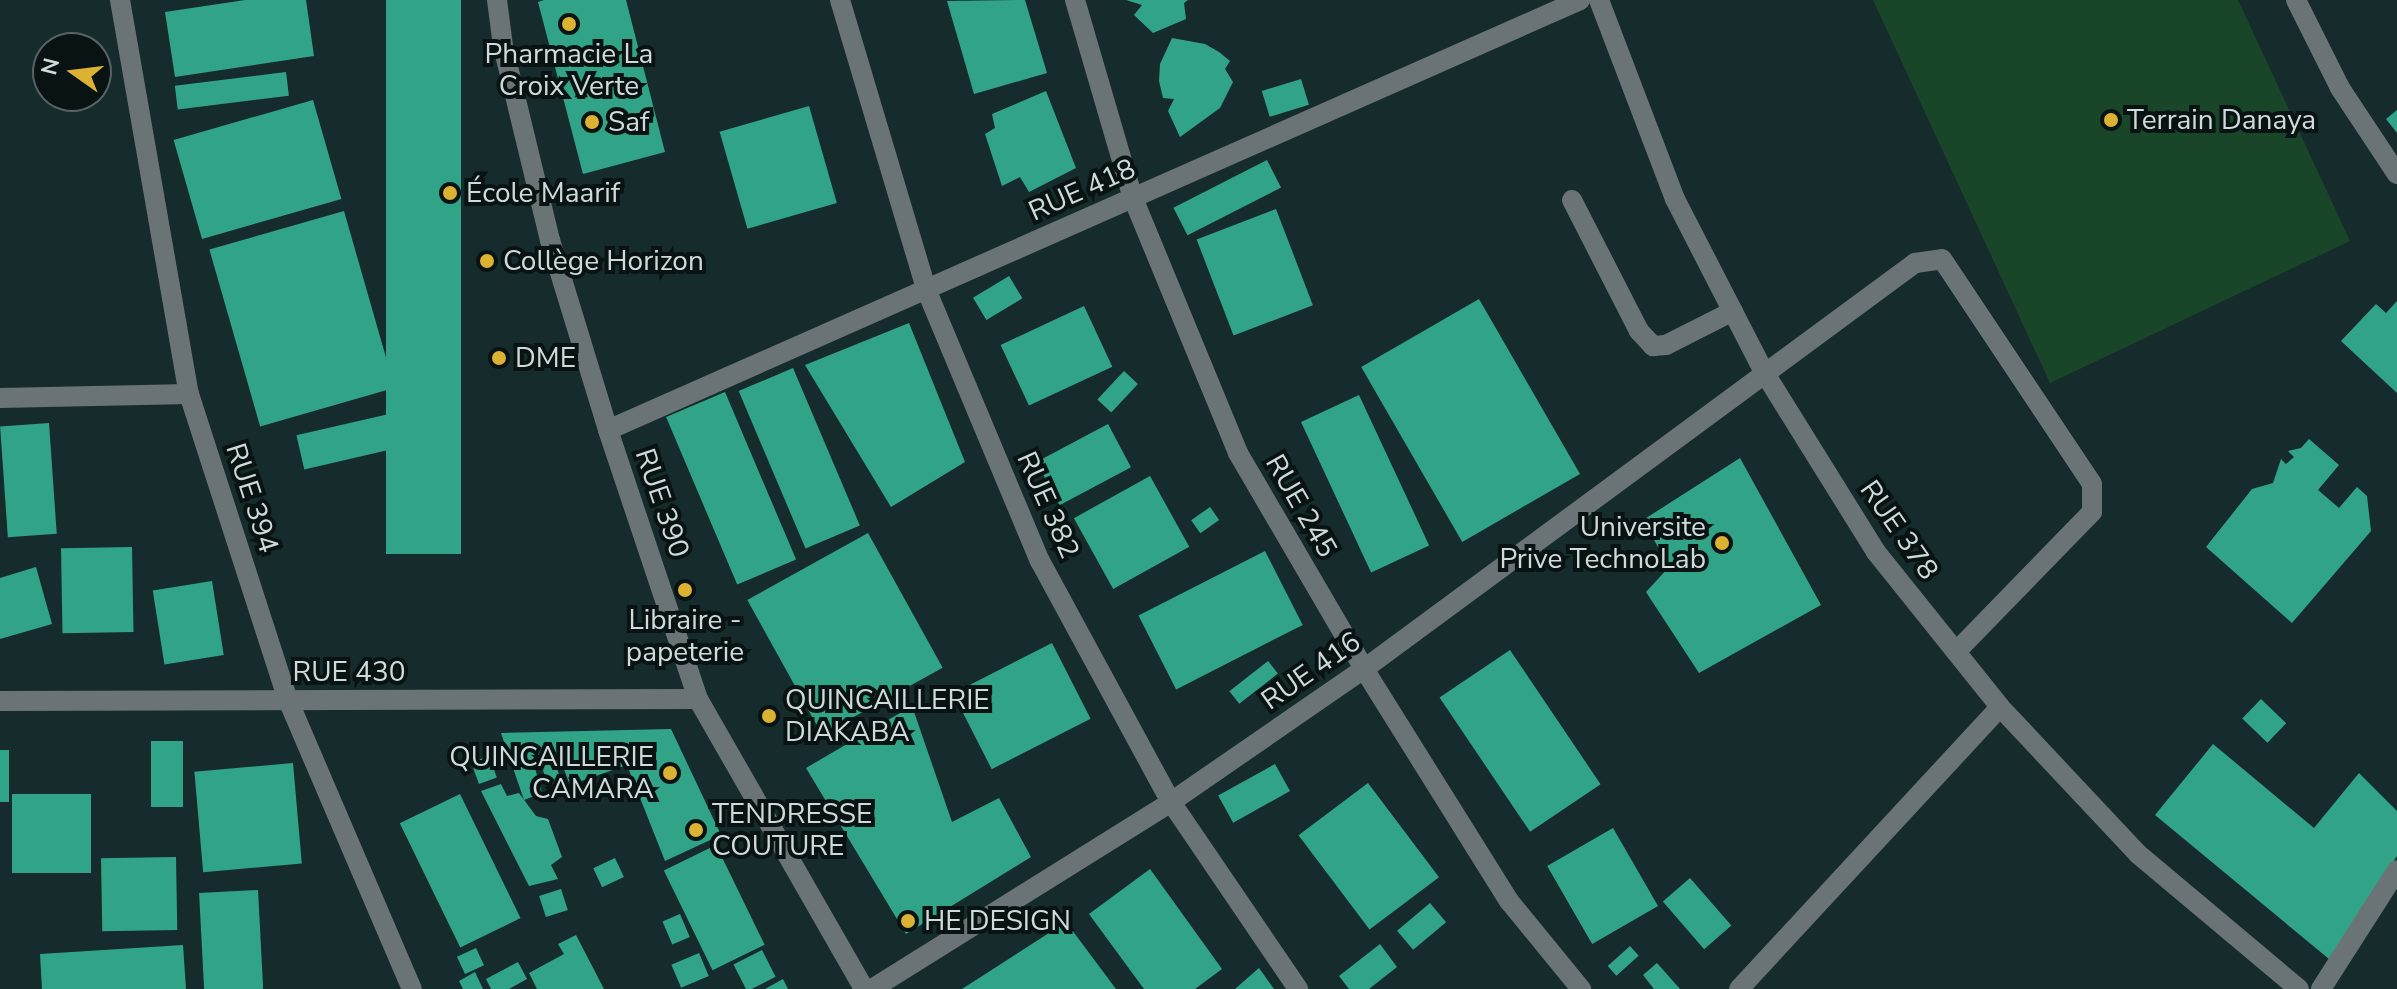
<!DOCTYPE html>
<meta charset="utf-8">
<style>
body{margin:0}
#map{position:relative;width:2397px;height:989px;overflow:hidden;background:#162c2c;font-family:"Nunito Sans",sans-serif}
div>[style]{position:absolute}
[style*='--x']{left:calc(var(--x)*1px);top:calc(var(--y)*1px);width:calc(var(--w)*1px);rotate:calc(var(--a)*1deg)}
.green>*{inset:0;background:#194628}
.building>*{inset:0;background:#31a488;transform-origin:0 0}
.minor>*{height:20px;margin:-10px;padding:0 10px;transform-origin:10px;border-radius:10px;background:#6a7476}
.dots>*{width:22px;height:22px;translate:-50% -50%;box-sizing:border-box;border:4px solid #091313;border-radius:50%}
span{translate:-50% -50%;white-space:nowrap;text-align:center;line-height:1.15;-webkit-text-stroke:8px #091313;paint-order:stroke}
.poi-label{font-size:28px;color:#cedbda}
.left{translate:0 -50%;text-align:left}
.right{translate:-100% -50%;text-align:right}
.street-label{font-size:28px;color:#cedbda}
.north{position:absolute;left:32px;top:32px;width:80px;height:80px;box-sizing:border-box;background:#091313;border:2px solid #586363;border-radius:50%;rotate:284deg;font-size:22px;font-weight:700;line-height:32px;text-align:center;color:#cedbda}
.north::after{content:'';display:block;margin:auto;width:28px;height:36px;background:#dcb233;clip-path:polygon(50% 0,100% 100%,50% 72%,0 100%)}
</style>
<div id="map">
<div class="green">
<i style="clip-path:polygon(1873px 0,2238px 0,2350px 241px,2050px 383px)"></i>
</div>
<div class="building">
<i style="clip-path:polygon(245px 0,306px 0,314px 56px,175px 77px,165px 12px)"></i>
<i style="left:386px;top:0;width:75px;height:554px"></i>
<i style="clip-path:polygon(544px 0,626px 0,665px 152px,583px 174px,538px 2px)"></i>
<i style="clip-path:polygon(1025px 0,1047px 73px,974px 94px,947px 1px)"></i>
<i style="clip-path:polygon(1126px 0,1188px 0,1184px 3px,1186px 19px,1153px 33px,1134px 15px,1142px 5px)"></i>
<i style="clip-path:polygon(1172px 38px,1205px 44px,1219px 52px,1230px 61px,1225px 69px,1233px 82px,1220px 108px,1180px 137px,1168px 111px,1174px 99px,1163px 98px,1159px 81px,1160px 64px)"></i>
<i style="left:286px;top:72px;width:24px;height:112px;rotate:83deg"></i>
<i style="left:1301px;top:79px;width:27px;height:41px;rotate:73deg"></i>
<i style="clip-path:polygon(1046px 91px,1076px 168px,1029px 192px,1020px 177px,1002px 186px,985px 134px,995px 128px,992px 114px)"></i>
<i style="left:313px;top:100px;width:103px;height:145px;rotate:74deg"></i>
<i style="left:809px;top:106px;width:101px;height:93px;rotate:74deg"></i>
<i style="clip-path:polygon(2397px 110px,2397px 133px,2386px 119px)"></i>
<i style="left:1267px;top:160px;width:31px;height:105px;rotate:63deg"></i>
<i style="left:1276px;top:209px;width:103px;height:85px;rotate:69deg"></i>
<i style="left:344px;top:211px;width:184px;height:140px;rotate:74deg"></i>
<i style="left:1009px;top:276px;width:26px;height:42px;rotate:59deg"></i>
<i style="left:1479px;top:299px;width:202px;height:136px;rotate:60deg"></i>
<i style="clip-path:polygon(2397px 301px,2397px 393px,2341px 341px,2376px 304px,2386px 313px)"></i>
<i style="left:1084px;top:306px;width:67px;height:92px;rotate:65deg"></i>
<i style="clip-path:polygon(909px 323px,965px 462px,891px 507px,805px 365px)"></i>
<i style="left:793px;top:368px;width:171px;height:59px;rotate:67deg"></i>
<i style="left:1124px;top:371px;width:19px;height:39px;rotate:43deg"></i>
<i style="left:725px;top:392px;width:182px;height:64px;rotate:67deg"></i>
<i style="left:1359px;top:395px;width:166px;height:64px;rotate:65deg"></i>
<i style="left:389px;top:414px;width:35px;height:95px;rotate:77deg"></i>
<i style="left:49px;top:423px;width:111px;height:49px;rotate:86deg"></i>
<i style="left:1108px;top:424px;width:49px;height:81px;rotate:62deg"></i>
<i style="clip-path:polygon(2309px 439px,2339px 465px,2318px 490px,2339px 508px,2357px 487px,2367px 496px,2371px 531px,2292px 623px,2206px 547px,2252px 489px,2273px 483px,2281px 459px,2286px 464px,2294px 457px,2288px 451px,2301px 448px)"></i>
<i style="clip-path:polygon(1740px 458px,1821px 605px,1699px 673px,1646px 592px,1669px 567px,1643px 520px)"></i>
<i style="left:1150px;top:476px;width:81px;height:87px;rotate:61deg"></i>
<i style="left:1210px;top:507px;width:16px;height:23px;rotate:55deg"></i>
<i style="left:868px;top:533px;width:154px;height:138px;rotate:61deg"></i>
<i style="left:132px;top:547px;width:85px;height:71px;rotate:89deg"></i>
<i style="left:1265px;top:551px;width:83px;height:142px;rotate:63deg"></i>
<i style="clip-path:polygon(36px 567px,52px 624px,0 639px,0 578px)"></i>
<i style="left:212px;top:581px;width:75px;height:60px;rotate:81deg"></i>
<i style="left:1052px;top:643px;width:85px;height:111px;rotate:63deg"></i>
<i style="left:1510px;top:650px;width:162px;height:85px;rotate:56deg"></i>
<i style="left:1268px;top:661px;width:16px;height:49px;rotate:52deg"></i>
<i style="left:2261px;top:699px;width:35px;height:27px;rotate:44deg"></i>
<i style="clip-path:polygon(912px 706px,952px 822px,999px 798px,1031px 857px,906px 934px,806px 768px)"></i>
<i style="clip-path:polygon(671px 729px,721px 835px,665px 861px,627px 765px,570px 785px,558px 754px,533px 761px,542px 793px,524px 800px,501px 733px)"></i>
<i style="left:151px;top:741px;width:32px;height:66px"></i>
<i style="clip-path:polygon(2213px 744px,2314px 828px,2359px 773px,2397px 811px,2397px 856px,2329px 959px,2155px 815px)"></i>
<i style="left:0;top:750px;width:9px;height:52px"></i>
<i style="left:489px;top:756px;width:23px;height:19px;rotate:70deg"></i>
<i style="left:555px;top:762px;width:20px;height:14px;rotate:72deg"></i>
<i style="left:293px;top:763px;width:101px;height:99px;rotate:85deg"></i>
<i style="left:1275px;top:764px;width:31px;height:65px;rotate:61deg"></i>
<i style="left:1368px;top:783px;width:118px;height:87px;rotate:53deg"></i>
<i style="clip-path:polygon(501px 784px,507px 796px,519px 793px,536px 816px,548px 819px,562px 857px,551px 865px,558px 879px,529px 886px,481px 791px)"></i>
<i style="left:12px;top:794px;width:79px;height:79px"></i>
<i style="left:460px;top:794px;width:138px;height:67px;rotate:64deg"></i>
<i style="left:1613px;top:828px;width:90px;height:76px;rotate:60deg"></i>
<i style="left:716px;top:845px;width:111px;height:58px;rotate:64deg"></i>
<i style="left:176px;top:857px;width:73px;height:75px;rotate:89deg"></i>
<i style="left:615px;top:858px;width:21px;height:24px;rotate:65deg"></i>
<i style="clip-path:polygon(1150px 869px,1222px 969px,1195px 989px,1144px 989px,1089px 914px)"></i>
<i style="left:1690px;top:878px;width:63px;height:36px;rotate:49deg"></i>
<i style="left:561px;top:889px;width:22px;height:23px;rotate:72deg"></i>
<i style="left:258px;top:890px;width:99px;height:59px;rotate:87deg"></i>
<i style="left:1430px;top:903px;width:25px;height:43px;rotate:50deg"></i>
<i style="left:680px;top:914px;width:25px;height:19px;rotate:67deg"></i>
<i style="clip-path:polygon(1066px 922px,1116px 989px,962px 989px)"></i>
<i style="clip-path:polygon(576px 935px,604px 989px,537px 989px,529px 973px,564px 954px,558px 944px)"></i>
<i style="clip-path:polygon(1380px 944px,1397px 967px,1369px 989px,1349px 989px,1339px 976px)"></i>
<i style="clip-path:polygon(183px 945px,186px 989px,42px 989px,40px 954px)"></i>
<i style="left:1630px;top:946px;width:13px;height:30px;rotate:48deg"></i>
<i style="left:476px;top:948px;width:19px;height:21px;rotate:65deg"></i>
<i style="left:762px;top:950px;width:30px;height:32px;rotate:63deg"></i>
<i style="left:699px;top:953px;width:25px;height:30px;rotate:67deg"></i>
<i style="clip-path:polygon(518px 962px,527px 979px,509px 989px,491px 989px,486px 979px)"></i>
<i style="clip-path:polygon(1657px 963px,1680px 989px,1654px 989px,1643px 975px)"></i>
<i style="clip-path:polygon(1259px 968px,1274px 989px,1235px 989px)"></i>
<i style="clip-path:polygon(475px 972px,483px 989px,463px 989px,459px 981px)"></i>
<i style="clip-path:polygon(783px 979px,788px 989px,765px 989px)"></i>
</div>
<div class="minor">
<i style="--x:120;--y:0;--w:400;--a:80.1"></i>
<i style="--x:189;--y:394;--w:322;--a:72.1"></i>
<i style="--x:288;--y:700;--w:314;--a:66.8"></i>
<i style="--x:497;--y:0;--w:46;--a:82.6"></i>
<i style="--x:503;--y:46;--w:200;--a:76.4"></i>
<i style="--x:550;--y:240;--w:199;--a:73"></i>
<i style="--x:608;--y:430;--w:284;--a:71.5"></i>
<i style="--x:698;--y:699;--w:334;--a:60.2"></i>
<i style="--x:840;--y:0;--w:302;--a:73.4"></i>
<i style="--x:926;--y:289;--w:295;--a:67.3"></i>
<i style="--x:1040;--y:561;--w:274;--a:61.5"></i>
<i style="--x:1171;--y:802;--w:226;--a:55.8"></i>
<i style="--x:1075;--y:0;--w:206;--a:73.7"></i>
<i style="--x:1133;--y:198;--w:276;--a:67.6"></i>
<i style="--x:1238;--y:453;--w:250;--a:59.7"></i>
<i style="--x:1364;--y:669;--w:274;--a:58"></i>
<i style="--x:1509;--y:901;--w:114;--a:50.7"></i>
<i style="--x:1599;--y:0;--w:213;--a:69.1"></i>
<i style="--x:1675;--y:199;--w:195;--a:62.8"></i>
<i style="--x:1764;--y:372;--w:212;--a:58.1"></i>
<i style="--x:1876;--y:552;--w:198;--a:51.3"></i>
<i style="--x:2000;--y:707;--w:202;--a:46.8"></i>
<i style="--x:2138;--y:854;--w:210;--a:40"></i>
<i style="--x:2296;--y:0;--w:98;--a:63.4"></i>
<i style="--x:2340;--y:88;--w:103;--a:56.5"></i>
<i style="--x:1572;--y:200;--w:147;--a:62.9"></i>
<i style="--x:1639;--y:331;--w:21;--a:47"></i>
<i style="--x:1653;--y:346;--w:13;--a:-4"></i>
<i style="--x:1666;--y:345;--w:75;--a:-26.9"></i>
<i style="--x:0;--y:398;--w:189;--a:-1.2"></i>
<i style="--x:608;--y:430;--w:1063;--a:-23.86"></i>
<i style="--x:0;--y:701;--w:698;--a:-0.16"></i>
<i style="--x:872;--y:989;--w:353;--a:-32"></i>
<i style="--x:1171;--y:802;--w:234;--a:-34.6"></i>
<i style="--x:1364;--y:669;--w:684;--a:-36.38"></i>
<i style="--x:1915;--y:263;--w:27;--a:-8"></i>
<i style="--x:1942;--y:259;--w:270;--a:56.3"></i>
<i style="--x:2092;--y:484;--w:28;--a:90"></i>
<i style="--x:2092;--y:512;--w:195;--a:134.2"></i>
<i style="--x:1739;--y:989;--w:384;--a:-47.2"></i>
<i style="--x:2321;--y:989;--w:141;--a:-57.4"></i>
</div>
<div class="dots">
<i style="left:569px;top:24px;background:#dcb233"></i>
<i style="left:2111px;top:120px;background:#dcb233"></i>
<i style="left:592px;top:122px;background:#dcb233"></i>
<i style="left:450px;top:193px;background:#dcb233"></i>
<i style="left:487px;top:261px;background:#dcb233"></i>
<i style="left:499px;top:358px;background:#dcb233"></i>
<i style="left:1722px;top:543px;background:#dcb233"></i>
<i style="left:685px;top:590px;background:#dcb233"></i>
<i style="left:769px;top:716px;background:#dcb233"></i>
<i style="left:670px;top:773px;background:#dcb233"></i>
<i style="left:696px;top:830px;background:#dcb233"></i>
<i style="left:908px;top:921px;background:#dcb233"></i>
</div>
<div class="poi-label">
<span style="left:569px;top:70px">Pharmacie La<br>Croix Verte</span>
<span class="left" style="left:2127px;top:120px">Terrain Danaya</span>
<span class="left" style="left:608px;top:122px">Saf</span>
<span class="left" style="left:466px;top:193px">École Maarif</span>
<span class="left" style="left:503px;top:261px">Collège Horizon</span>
<span class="left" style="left:515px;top:358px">DME</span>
<span class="right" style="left:1706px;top:543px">Universite<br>Prive TechnoLab</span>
<span style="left:685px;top:636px">Libraire -<br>papeterie</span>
<span class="left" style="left:785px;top:716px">QUINCAILLERIE<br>DIAKABA</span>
<span class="right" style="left:654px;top:773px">QUINCAILLERIE<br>CAMARA</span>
<span class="left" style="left:712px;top:830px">TENDRESSE<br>COUTURE</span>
<span class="left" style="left:924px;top:921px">HE DESIGN</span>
</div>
<div class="street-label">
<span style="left:1082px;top:190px;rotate:-24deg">RUE 418</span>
<span style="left:252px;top:498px;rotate:72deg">RUE 394</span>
<span style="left:662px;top:503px;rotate:71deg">RUE 390</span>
<span style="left:1048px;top:505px;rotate:66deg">RUE 382</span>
<span style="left:1301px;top:506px;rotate:60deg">RUE 245</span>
<span style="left:1899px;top:530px;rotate:55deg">RUE 378</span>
<span style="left:1311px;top:671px;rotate:-35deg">RUE 416</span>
<span style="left:349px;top:672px">RUE 430</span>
</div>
<div class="north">N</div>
</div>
